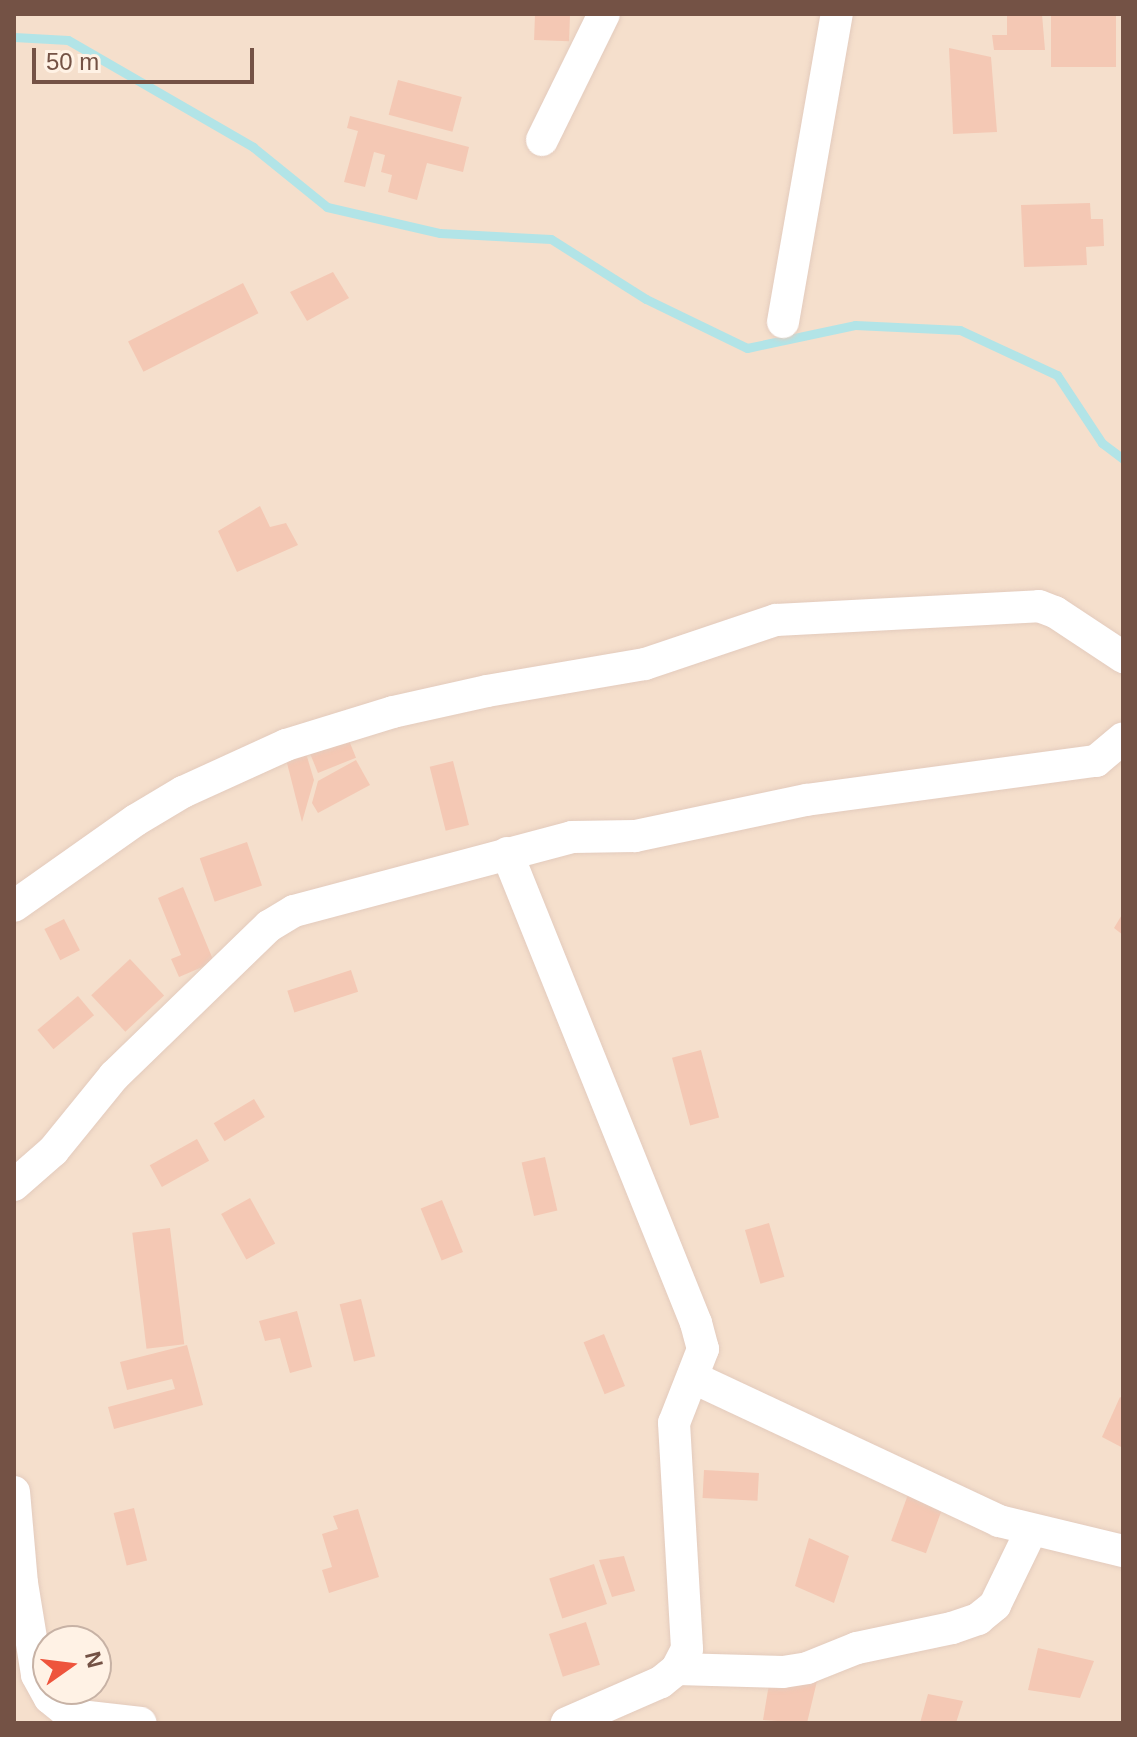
<!DOCTYPE html>
<style>
body{margin:0}
#map{position:relative;width:1137px;height:1737px;overflow:hidden;background:#fdeedd;font-family:Arial,sans-serif}
div>[style]{position:absolute}
[style*='--x']{left:calc(var(--x)*1px);top:calc(var(--y)*1px);width:calc(var(--w)*1px);rotate:calc(var(--a)*1deg)}
.residential>*{inset:0;background:#f5dfcc}
.stream>*{height:9px;margin:-4.5px;padding:0 4.5px;transform-origin:4.5px;border-radius:4.5px;background:#b2e4e7}
.building>*{inset:0;background:#f4c8b4;transform-origin:0 0}
.roads{filter:drop-shadow(0 0 2px #e3cbbd) drop-shadow(0 0 2px #e3cbbd)}
.minor>*{height:32px;margin:-16px;padding:0 16px;transform-origin:16px;border-radius:16px;background:#fff}
span{translate:-50% -50%;white-space:nowrap;text-align:center;line-height:1.15;-webkit-text-stroke:7px #fff2e5;paint-order:stroke}
.frame{position:absolute;inset:0;border:16px solid #745245;pointer-events:none}
.north{position:absolute;left:32px;top:1625px;width:80px;height:80px;box-sizing:border-box;background:#fff2e5;border:2px solid #c7b2a5;border-radius:50%;rotate:76deg;font-size:22px;font-weight:700;line-height:32px;text-align:center;color:#745245}
.north::after{content:'';display:block;margin:auto;width:28px;height:36px;background:#ee543c;clip-path:polygon(50% 0,100% 100%,50% 72%,0 100%)}
.scale{position:absolute;left:32px;top:48px;width:222px;height:36px;box-sizing:border-box;border:4px solid #745245;border-top:0;padding-left:10px;font-size:24px;line-height:28px;white-space:nowrap;color:#745245;-webkit-text-stroke:6px #fff2e5;paint-order:stroke}
</style>
<div id="map">
<div class="residential">
<i style="clip-path:polygon(evenodd,14px 14px,1123px 14px,1123px 1723px,14px 1723px,14px 14px,48px 1641px,96px 1641px,96px 1689px,48px 1689px,48px 1641px)"></i>
</div>
<div class="stream">
<i style="--x:14;--y:37;--w:54;--a:3.2"></i>
<i style="--x:68;--y:40;--w:214;--a:30"></i>
<i style="--x:253;--y:147;--w:95;--a:39"></i>
<i style="--x:327;--y:207;--w:116;--a:13"></i>
<i style="--x:440;--y:233;--w:111;--a:3.1"></i>
<i style="--x:551;--y:239;--w:112;--a:32.3"></i>
<i style="--x:646;--y:299;--w:112;--a:25.9"></i>
<i style="--x:747;--y:348;--w:110;--a:-12"></i>
<i style="--x:855;--y:325;--w:105;--a:2.7"></i>
<i style="--x:960;--y:330;--w:107;--a:24.9"></i>
<i style="--x:1057;--y:375;--w:82;--a:56.5"></i>
<i style="--x:1102;--y:443;--w:26;--a:37"></i>
</div>
<div class="building">
<i style="left:535px;top:14px;width:35px;height:26px;rotate:2deg"></i>
<i style="clip-path:polygon(1007px 14px,1042px 14px,1045px 50px,994px 50px,992px 35px,1007px 35px)"></i>
<i style="left:1051px;top:14px;width:65px;height:53px"></i>
<i style="clip-path:polygon(949px 48px,991px 57px,997px 132px,953px 134px)"></i>
<i style="left:398px;top:80px;width:66px;height:36px;rotate:15deg"></i>
<i style="clip-path:polygon(350px 116px,469px 147px,463px 172px,427px 163px,417px 200px,388px 192px,392px 175px,381px 172px,385px 155px,374px 152px,365px 187px,344px 182px,358px 131px,347px 128px)"></i>
<i style="clip-path:polygon(1090px 203px,1091px 219px,1103px 219px,1104px 246px,1086px 247px,1087px 265px,1024px 267px,1021px 205px)"></i>
<i style="clip-path:polygon(333px 272px,349px 298px,307px 321px,290px 292px)"></i>
<i style="left:243px;top:283px;width:34px;height:129px;rotate:63deg"></i>
<i style="clip-path:polygon(260px 506px,270px 527px,286px 523px,298px 545px,237px 572px,218px 531px)"></i>
<i style="left:344px;top:728px;width:32px;height:41px;rotate:68deg"></i>
<i style="clip-path:polygon(305px 750px,314px 780px,302px 822px,287px 763px)"></i>
<i style="clip-path:polygon(356px 760px,370px 785px,318px 813px,312px 803px,318px 781px)"></i>
<i style="left:453px;top:761px;width:66px;height:24px;rotate:76deg"></i>
<i style="left:247px;top:842px;width:46px;height:50px;rotate:71deg"></i>
<i style="clip-path:polygon(183px 887px,214px 962px,179px 977px,171px 959px,181px 955px,158px 898px)"></i>
<i style="clip-path:polygon(1123px 913px,1123px 935px,1114px 928px)"></i>
<i style="left:64px;top:919px;width:35px;height:22px;rotate:63deg"></i>
<i style="left:130px;top:959px;width:50px;height:53px;rotate:47deg"></i>
<i style="left:351px;top:970px;width:23px;height:67px;rotate:72deg"></i>
<i style="left:78px;top:996px;width:25px;height:53px;rotate:50deg"></i>
<i style="left:701px;top:1050px;width:70px;height:30px;rotate:75deg"></i>
<i style="left:254px;top:1099px;width:21px;height:47px;rotate:59deg"></i>
<i style="left:197px;top:1139px;width:25px;height:54px;rotate:61deg"></i>
<i style="left:545px;top:1157px;width:55px;height:24px;rotate:77deg"></i>
<i style="left:250px;top:1198px;width:52px;height:33px;rotate:61deg"></i>
<i style="left:442px;top:1200px;width:56px;height:23px;rotate:68deg"></i>
<i style="left:769px;top:1223px;width:56px;height:25px;rotate:74deg"></i>
<i style="left:170px;top:1228px;width:117px;height:38px;rotate:83deg"></i>
<i style="left:361px;top:1299px;width:59px;height:22px;rotate:76deg"></i>
<i style="clip-path:polygon(297px 1311px,312px 1367px,290px 1373px,280px 1338px,265px 1341px,259px 1321px)"></i>
<i style="left:604px;top:1334px;width:56px;height:22px;rotate:68deg"></i>
<i style="clip-path:polygon(187px 1345px,203px 1405px,114px 1429px,108px 1407px,175px 1389px,172px 1379px,127px 1390px,120px 1362px)"></i>
<i style="clip-path:polygon(1120px 1397px,1123px 1399px,1123px 1448px,1102px 1437px)"></i>
<i style="left:704px;top:1470px;width:55px;height:28px;rotate:3deg"></i>
<i style="left:910px;top:1489px;width:37px;height:55px;rotate:20deg"></i>
<i style="left:134px;top:1508px;width:54px;height:21px;rotate:76deg"></i>
<i style="clip-path:polygon(358px 1509px,379px 1577px,329px 1593px,322px 1570px,332px 1567px,322px 1534px,338px 1529px,333px 1516px)"></i>
<i style="clip-path:polygon(809px 1538px,849px 1556px,834px 1603px,795px 1586px)"></i>
<i style="clip-path:polygon(624px 1556px,635px 1591px,612px 1597px,599px 1560px)"></i>
<i style="left:594px;top:1564px;width:42px;height:47px;rotate:72deg"></i>
<i style="left:586px;top:1622px;width:45px;height:39px;rotate:72deg"></i>
<i style="clip-path:polygon(1038px 1648px,1094px 1661px,1080px 1698px,1028px 1690px)"></i>
<i style="clip-path:polygon(770px 1678px,817px 1681px,807px 1723px,763px 1720px)"></i>
<i style="clip-path:polygon(928px 1694px,963px 1701px,956px 1723px,920px 1723px)"></i>
</div>
<div class="roads">
<div class="minor">
<i style="--x:542;--y:140;--w:140;--a:-63.8"></i>
<i style="--x:783;--y:322;--w:313;--a:-80.1"></i>
<i style="--x:507;--y:853;--w:507;--a:68.09"></i>
<i style="--x:696;--y:1323;--w:27;--a:75"></i>
<i style="--x:703;--y:1349;--w:79;--a:111.4"></i>
<i style="--x:674;--y:1423;--w:226;--a:86.7"></i>
<i style="--x:687;--y:1649;--w:22;--a:117"></i>
<i style="--x:677;--y:1669;--w:21;--a:141"></i>
<i style="--x:661;--y:1682;--w:103;--a:156.4"></i>
<i style="--x:14;--y:906;--w:149;--a:-35.2"></i>
<i style="--x:136;--y:820;--w:55;--a:-30.8"></i>
<i style="--x:183;--y:792;--w:113;--a:-24.5"></i>
<i style="--x:286;--y:745;--w:112;--a:-17.1"></i>
<i style="--x:393;--y:712;--w:96;--a:-12.6"></i>
<i style="--x:487;--y:691;--w:160;--a:-9.7"></i>
<i style="--x:645;--y:664;--w:138;--a:-18.6"></i>
<i style="--x:776;--y:620;--w:263;--a:-3"></i>
<i style="--x:1039;--y:606;--w:17;--a:21"></i>
<i style="--x:1055;--y:612;--w:82;--a:33.5"></i>
<i style="--x:14;--y:1185;--w:52;--a:-41.1"></i>
<i style="--x:53;--y:1151;--w:97;--a:-50.9"></i>
<i style="--x:114;--y:1076;--w:216;--a:-44.1"></i>
<i style="--x:269;--y:926;--w:29;--a:-31"></i>
<i style="--x:294;--y:911;--w:288;--a:-14.9"></i>
<i style="--x:572;--y:837;--w:63;--a:-0.9"></i>
<i style="--x:635;--y:836;--w:175;--a:-11.9"></i>
<i style="--x:806;--y:800;--w:293;--a:-7.7"></i>
<i style="--x:1096;--y:761;--w:35;--a:-40"></i>
<i style="--x:694;--y:1378;--w:337;--a:25.1"></i>
<i style="--x:999;--y:1521;--w:128;--a:13.6"></i>
<i style="--x:14;--y:1492;--w:91;--a:85"></i>
<i style="--x:22;--y:1583;--w:93;--a:80.7"></i>
<i style="--x:37;--y:1675;--w:26;--a:61"></i>
<i style="--x:50;--y:1698;--w:27;--a:39"></i>
<i style="--x:71;--y:1715;--w:70;--a:6.5"></i>
<i style="--x:677;--y:1669;--w:106;--a:1.6"></i>
<i style="--x:783;--y:1672;--w:24;--a:-9"></i>
<i style="--x:807;--y:1668;--w:54;--a:-21.8"></i>
<i style="--x:857;--y:1648;--w:97;--a:-11.9"></i>
<i style="--x:952;--y:1628;--w:28;--a:-19"></i>
<i style="--x:978;--y:1619;--w:22;--a:-39"></i>
<i style="--x:995;--y:1605;--w:82;--a:-64.1"></i>
</div>
</div>
<div class="frame"></div>
<div class="north">N</div>
<div class="scale">50 m</div>
</div>
